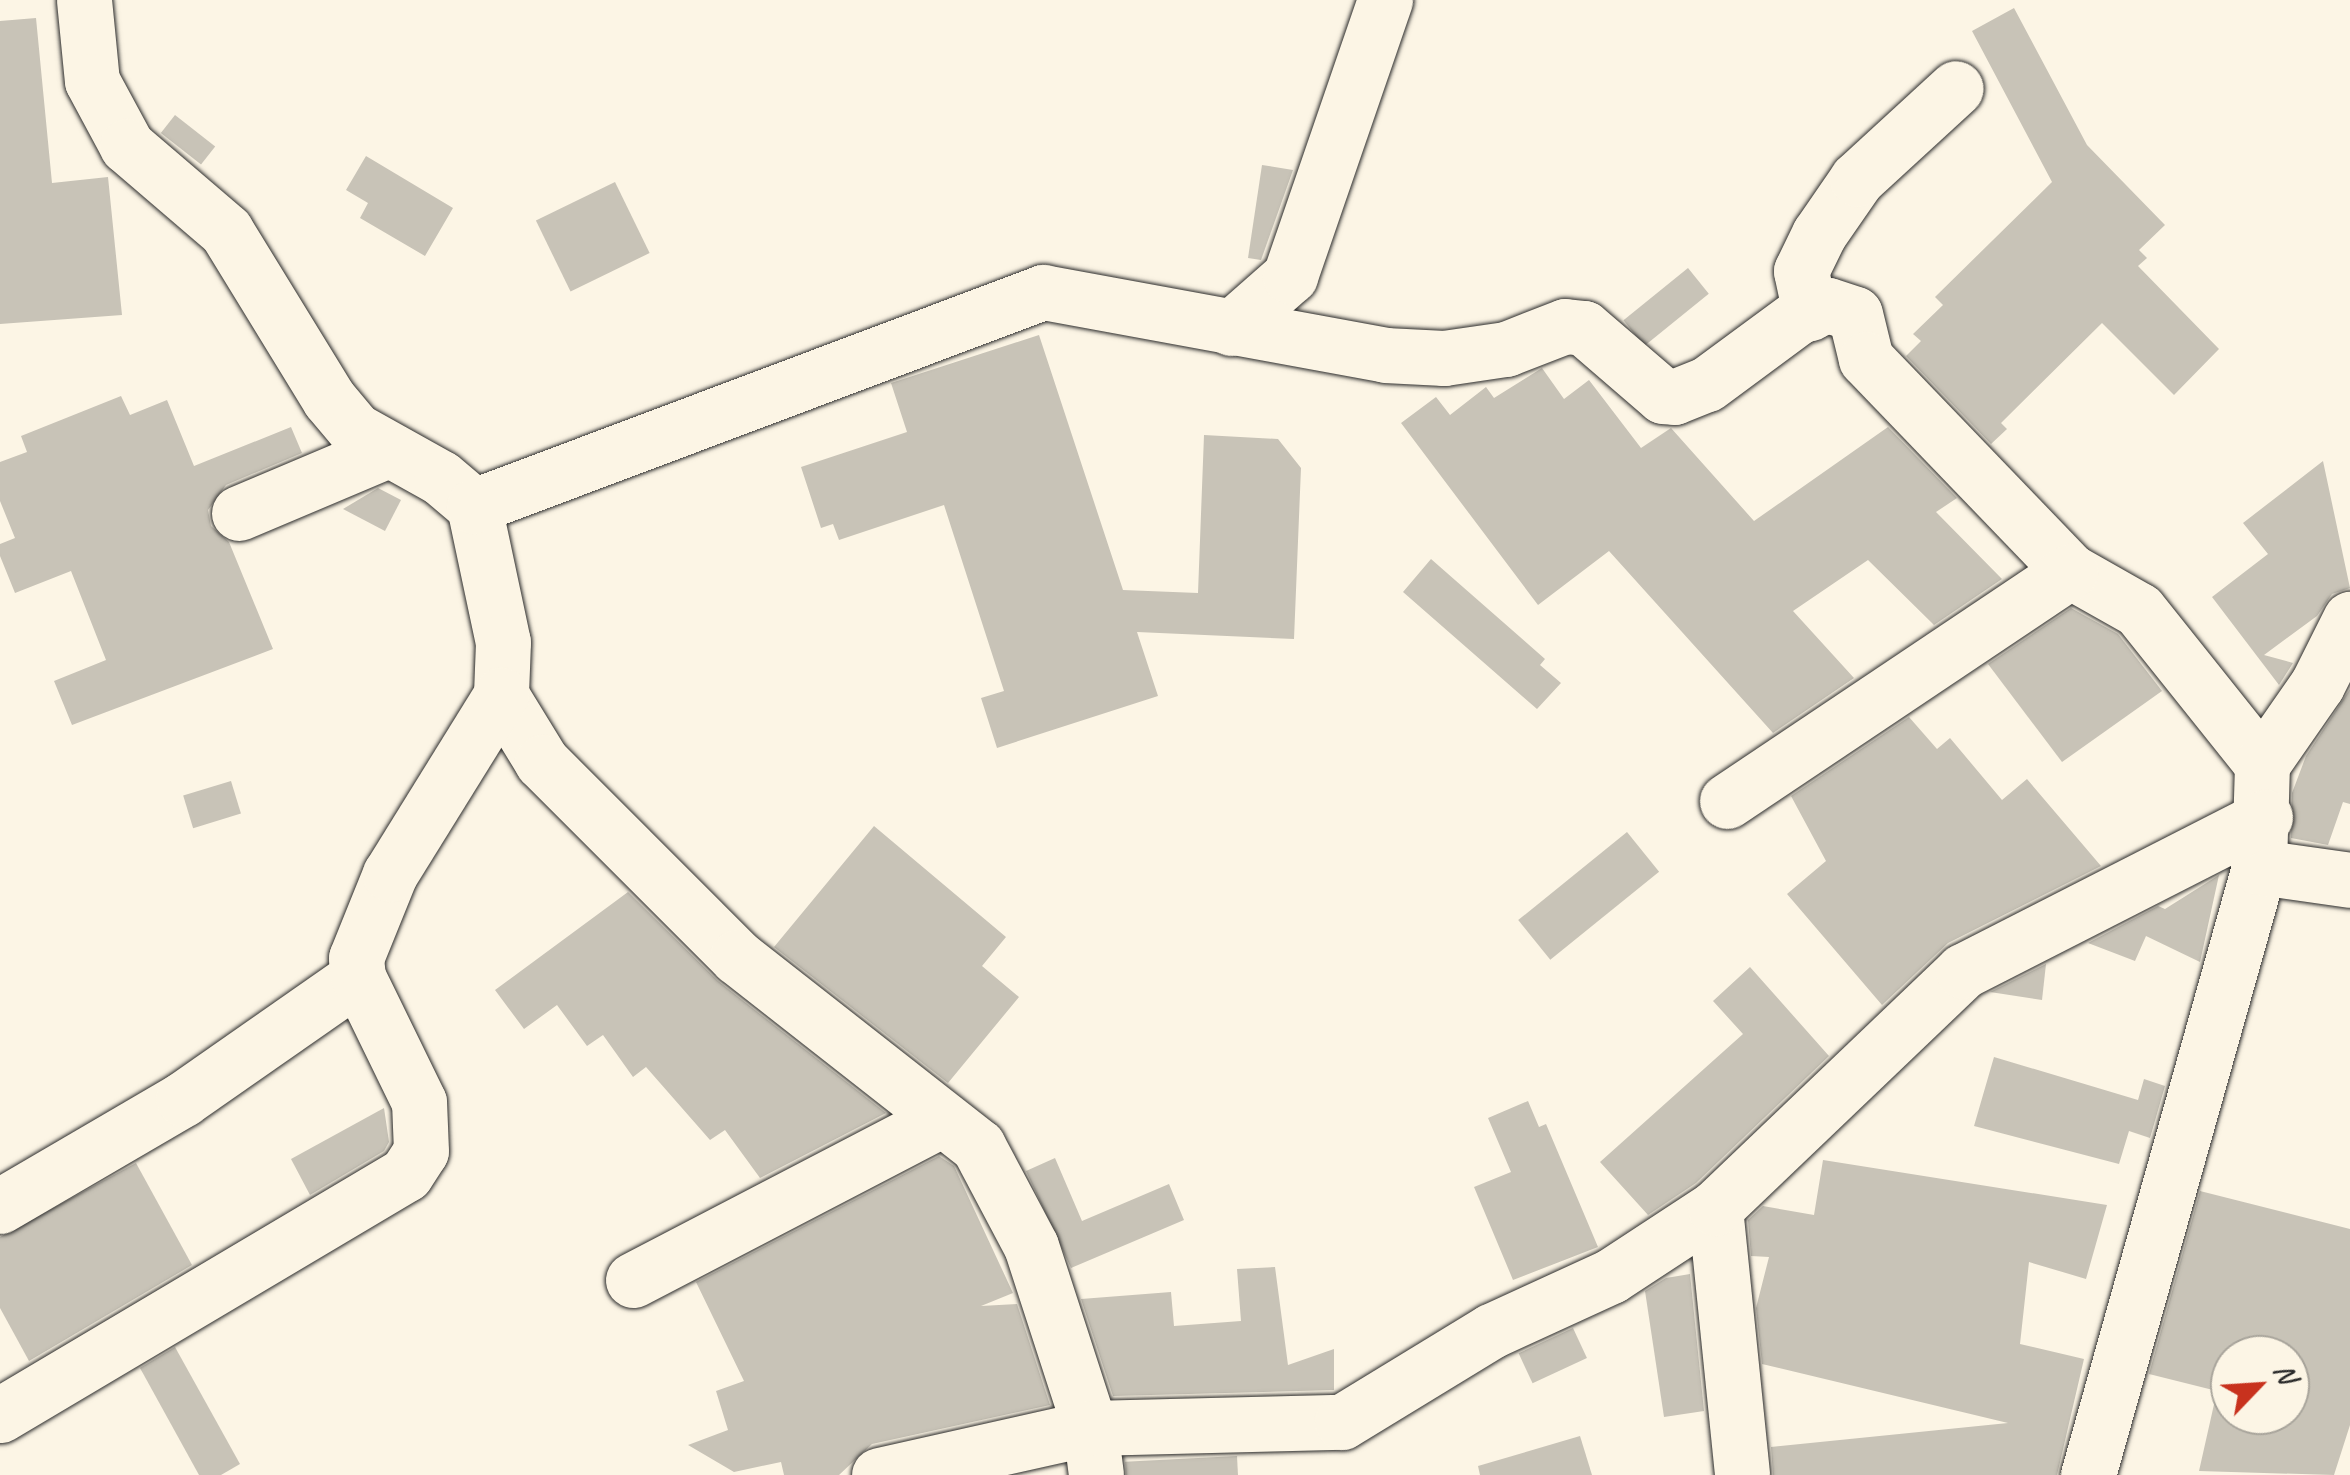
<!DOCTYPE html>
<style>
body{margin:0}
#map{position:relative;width:2350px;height:1475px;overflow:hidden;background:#fcf5e5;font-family:Caveat,sans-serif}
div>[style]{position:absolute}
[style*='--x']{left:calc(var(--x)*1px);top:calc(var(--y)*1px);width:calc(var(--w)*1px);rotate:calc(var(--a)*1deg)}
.building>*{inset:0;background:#c8c3b7;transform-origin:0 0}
.roads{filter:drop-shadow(0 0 2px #2b2b2b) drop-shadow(0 0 2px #2b2b2b)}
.minor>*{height:55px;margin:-27.5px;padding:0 27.5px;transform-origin:27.5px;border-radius:27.5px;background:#fcf5e5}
span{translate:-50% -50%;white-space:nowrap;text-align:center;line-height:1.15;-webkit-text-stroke:8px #fcf5e5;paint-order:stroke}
.north{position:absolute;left:2210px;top:1335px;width:100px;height:100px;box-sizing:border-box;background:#fcf5e5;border:2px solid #a8a49b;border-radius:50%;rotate:65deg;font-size:28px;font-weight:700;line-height:40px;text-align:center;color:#2b2b2b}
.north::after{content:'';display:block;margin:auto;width:35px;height:45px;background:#c8321e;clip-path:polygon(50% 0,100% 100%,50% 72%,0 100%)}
</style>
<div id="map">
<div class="building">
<i style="clip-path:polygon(2014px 8px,2087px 145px,2165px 225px,2139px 250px,2147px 258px,2138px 266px,2219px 349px,2174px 395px,2102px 323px,2001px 423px,2007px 429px,1991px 444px,1906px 356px,1921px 341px,1913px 334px,1943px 305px,1935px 297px,2052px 182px,1972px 31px)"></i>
<i style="clip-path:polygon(36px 18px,52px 183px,108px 177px,122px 315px,0 324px,0 21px)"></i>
<i style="left:175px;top:115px;width:51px;height:23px;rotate:38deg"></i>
<i style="clip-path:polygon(366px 156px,453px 208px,425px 256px,360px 218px,368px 203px,346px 190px)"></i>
<i style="clip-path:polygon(1262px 165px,1293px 170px,1261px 260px,1248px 258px)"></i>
<i style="left:615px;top:182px;width:79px;height:88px;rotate:64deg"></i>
<i style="left:1688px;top:268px;width:33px;height:83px;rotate:51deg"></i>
<i style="clip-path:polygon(1039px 335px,1123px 590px,1198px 593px,1204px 435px,1278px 439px,1301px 468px,1294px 639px,1137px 632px,1158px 696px,997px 748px,981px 698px,1004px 691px,944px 505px,839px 540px,833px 524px,821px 528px,801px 467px,907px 432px,891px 383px)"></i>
<i style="clip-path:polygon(1542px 368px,1564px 399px,1589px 380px,1641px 448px,1671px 428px,1754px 521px,1888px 427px,1957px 498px,1936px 512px,2002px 579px,1934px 625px,1868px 560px,1793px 611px,1854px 678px,1773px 733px,1609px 551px,1538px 605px,1401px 423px,1436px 397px,1450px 415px,1486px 387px,1494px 398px)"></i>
<i style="clip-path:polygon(121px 396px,130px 415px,167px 400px,194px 466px,291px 427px,302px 453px,226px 485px,208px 510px,211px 526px,229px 542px,273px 649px,72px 725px,54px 681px,106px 660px,71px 571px,15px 593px,0 556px,0 544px,15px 538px,0 501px,0 462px,27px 452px,21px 436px)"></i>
<i style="clip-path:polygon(2323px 461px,2350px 588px,2332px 594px,2317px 616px,2264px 655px,2293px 663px,2279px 685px,2212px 597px,2268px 554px,2243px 523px)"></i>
<i style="clip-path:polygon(378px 488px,401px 500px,385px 531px,343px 509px)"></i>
<i style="clip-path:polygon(1431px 559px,1545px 659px,1540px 665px,1561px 683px,1537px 709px,1403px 592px)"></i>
<i style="clip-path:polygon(2071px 608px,2118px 634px,2162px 691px,2062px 762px,1988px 664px)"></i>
<i style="clip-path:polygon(2350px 689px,2350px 804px,2343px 802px,2328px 845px,2291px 838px,2292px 793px,2306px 756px)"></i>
<i style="clip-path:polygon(1909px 717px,1937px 749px,1950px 738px,2002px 800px,2027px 779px,2101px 866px,1948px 943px,1882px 1005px,1787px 894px,1826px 861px,1791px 796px)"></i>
<i style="left:231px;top:781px;width:34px;height:50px;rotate:73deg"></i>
<i style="clip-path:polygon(874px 826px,1006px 937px,982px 966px,1019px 997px,948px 1083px,774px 947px)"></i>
<i style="left:1627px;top:832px;width:51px;height:140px;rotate:51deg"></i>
<i style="clip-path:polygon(2219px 875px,2200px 962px,2146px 936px,2135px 961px,2088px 943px,2158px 906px,2165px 909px)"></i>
<i style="clip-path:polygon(628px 892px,718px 981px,886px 1113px,760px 1178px,725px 1130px,710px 1140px,646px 1067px,633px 1077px,603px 1035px,587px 1046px,557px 1005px,524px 1029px,495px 990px)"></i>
<i style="clip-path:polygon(2046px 964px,2042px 1000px,1990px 992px)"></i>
<i style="clip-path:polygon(1750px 967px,1829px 1056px,1696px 1183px,1648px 1215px,1600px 1162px,1743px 1034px,1713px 1001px)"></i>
<i style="clip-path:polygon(1994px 1057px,2138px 1100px,2144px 1079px,2165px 1086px,2150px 1138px,2129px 1131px,2119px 1164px,1974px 1126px)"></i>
<i style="clip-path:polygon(1528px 1101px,1539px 1127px,1546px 1124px,1598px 1247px,1513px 1280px,1474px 1187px,1511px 1172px,1488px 1118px)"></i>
<i style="clip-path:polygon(384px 1108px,389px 1142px,384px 1151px,310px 1195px,291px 1159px)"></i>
<i style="clip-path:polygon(939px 1156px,954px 1166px,1013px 1293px,981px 1306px,1017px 1304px,1050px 1405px,872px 1444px,839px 1475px,784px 1475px,781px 1462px,734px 1472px,688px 1445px,728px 1430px,716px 1391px,744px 1381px,696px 1282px)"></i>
<i style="clip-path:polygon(1055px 1158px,1082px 1221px,1169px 1184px,1184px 1220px,1071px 1268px,1026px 1171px)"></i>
<i style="clip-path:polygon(1823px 1160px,2107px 1205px,2086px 1279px,2029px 1262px,2020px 1344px,2084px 1359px,2057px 1475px,1773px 1475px,1771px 1447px,2008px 1423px,1762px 1364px,1756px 1308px,1769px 1257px,1751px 1256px,1748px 1220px,1763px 1206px,1814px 1215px)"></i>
<i style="clip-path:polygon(136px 1163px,192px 1265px,29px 1361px,0 1308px,0 1237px)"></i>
<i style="clip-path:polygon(evenodd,2200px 1191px,2350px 1229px,2350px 1425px,2334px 1475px,2199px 1471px,2217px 1391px,2149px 1374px,2200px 1191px,2230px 1355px,2290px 1355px,2290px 1415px,2230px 1415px,2230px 1355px)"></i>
<i style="clip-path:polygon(1275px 1267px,1288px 1365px,1334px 1349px,1334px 1390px,1113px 1396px,1081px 1299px,1171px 1292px,1174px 1326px,1241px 1321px,1237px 1269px)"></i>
<i style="clip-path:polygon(1690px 1274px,1704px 1411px,1664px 1417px,1645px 1291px,1666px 1278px)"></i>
<i style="left:1573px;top:1328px;width:33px;height:60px;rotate:65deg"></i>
<i style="clip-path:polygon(175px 1347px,240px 1464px,221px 1475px,199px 1475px,140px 1368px)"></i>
<i style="clip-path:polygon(1580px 1436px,1592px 1475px,1480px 1475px,1478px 1466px)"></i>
<i style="left:1237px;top:1456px;width:19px;height:112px;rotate:87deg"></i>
</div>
<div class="roads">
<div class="minor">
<i style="--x:84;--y:0;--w:81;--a:84.4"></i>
<i style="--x:92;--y:81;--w:74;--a:61.7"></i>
<i style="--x:127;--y:146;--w:130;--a:40.6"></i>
<i style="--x:226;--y:231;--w:197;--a:58.5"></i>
<i style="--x:329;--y:399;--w:40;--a:50"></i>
<i style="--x:355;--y:430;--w:98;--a:29.2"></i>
<i style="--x:441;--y:478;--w:43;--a:40.3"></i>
<i style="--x:474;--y:506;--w:139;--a:78"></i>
<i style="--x:503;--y:642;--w:53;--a:92.2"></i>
<i style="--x:501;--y:695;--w:79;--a:58.5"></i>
<i style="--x:542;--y:762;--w:276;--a:45"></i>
<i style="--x:737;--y:957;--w:306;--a:38.1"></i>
<i style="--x:978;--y:1146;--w:113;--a:62.1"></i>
<i style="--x:1031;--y:1246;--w:191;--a:72"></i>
<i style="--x:1090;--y:1428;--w:47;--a:82.7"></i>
<i style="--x:1810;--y:313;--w:43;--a:-102.1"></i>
<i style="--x:1801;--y:271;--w:41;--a:-64.1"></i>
<i style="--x:1819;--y:234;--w:67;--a:-55.4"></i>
<i style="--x:1857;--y:179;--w:134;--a:-42.6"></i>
<i style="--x:1231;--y:328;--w:79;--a:-41.4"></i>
<i style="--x:1290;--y:276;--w:292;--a:-71"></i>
<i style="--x:474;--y:506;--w:608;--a:-20.61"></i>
<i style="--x:1043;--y:292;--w:348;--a:10.4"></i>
<i style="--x:1385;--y:355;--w:59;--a:2.9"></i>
<i style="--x:1444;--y:358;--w:63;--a:-8.3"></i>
<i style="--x:1506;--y:349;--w:63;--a:-21.3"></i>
<i style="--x:1565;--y:326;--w:19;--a:6"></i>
<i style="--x:1584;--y:328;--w:104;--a:40.7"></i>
<i style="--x:1663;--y:396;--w:11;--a:5"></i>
<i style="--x:1674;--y:397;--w:35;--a:-22"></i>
<i style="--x:1707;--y:384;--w:113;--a:-36.4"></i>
<i style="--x:1798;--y:317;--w:32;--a:-22"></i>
<i style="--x:1828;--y:305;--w:28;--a:18"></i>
<i style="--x:1855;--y:314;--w:46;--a:76.3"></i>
<i style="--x:1866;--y:359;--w:294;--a:46.1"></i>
<i style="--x:2070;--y:571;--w:79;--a:29.5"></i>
<i style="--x:2139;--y:610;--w:197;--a:51.4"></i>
<i style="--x:2262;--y:764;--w:103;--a:91.7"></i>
<i style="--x:2259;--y:867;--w:632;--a:105.71"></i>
<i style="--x:239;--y:513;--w:160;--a:-22.9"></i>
<i style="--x:2262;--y:764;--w:96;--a:-55.2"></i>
<i style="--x:2317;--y:685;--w:74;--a:-63.4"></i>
<i style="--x:1727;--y:801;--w:413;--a:-33.8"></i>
<i style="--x:2259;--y:867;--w:92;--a:8.1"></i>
<i style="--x:0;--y:1206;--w:212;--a:-30.3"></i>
<i style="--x:183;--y:1099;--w:213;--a:-34.9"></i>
<i style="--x:1715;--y:1208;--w:268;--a:84.2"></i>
<i style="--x:633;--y:1280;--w:346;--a:-27.5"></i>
<i style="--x:0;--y:1415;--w:472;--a:-30.7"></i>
<i style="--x:406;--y:1174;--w:27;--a:-57"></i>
<i style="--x:421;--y:1151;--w:49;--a:-92.3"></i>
<i style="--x:419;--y:1102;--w:139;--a:-116"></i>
<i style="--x:358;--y:977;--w:19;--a:-96"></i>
<i style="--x:356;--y:958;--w:91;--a:-68"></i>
<i style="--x:390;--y:874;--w:211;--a:-58.2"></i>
<i style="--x:879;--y:1475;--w:216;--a:-12.6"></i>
<i style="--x:1090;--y:1428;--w:252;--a:-1.4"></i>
<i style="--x:1342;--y:1422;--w:175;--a:-31.4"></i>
<i style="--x:1491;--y:1331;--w:132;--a:-24.6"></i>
<i style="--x:1611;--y:1276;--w:124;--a:-33.2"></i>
<i style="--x:1715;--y:1208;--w:343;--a:-43.7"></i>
<i style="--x:1963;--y:971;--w:339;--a:-27"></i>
</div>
</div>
<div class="north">N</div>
</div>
